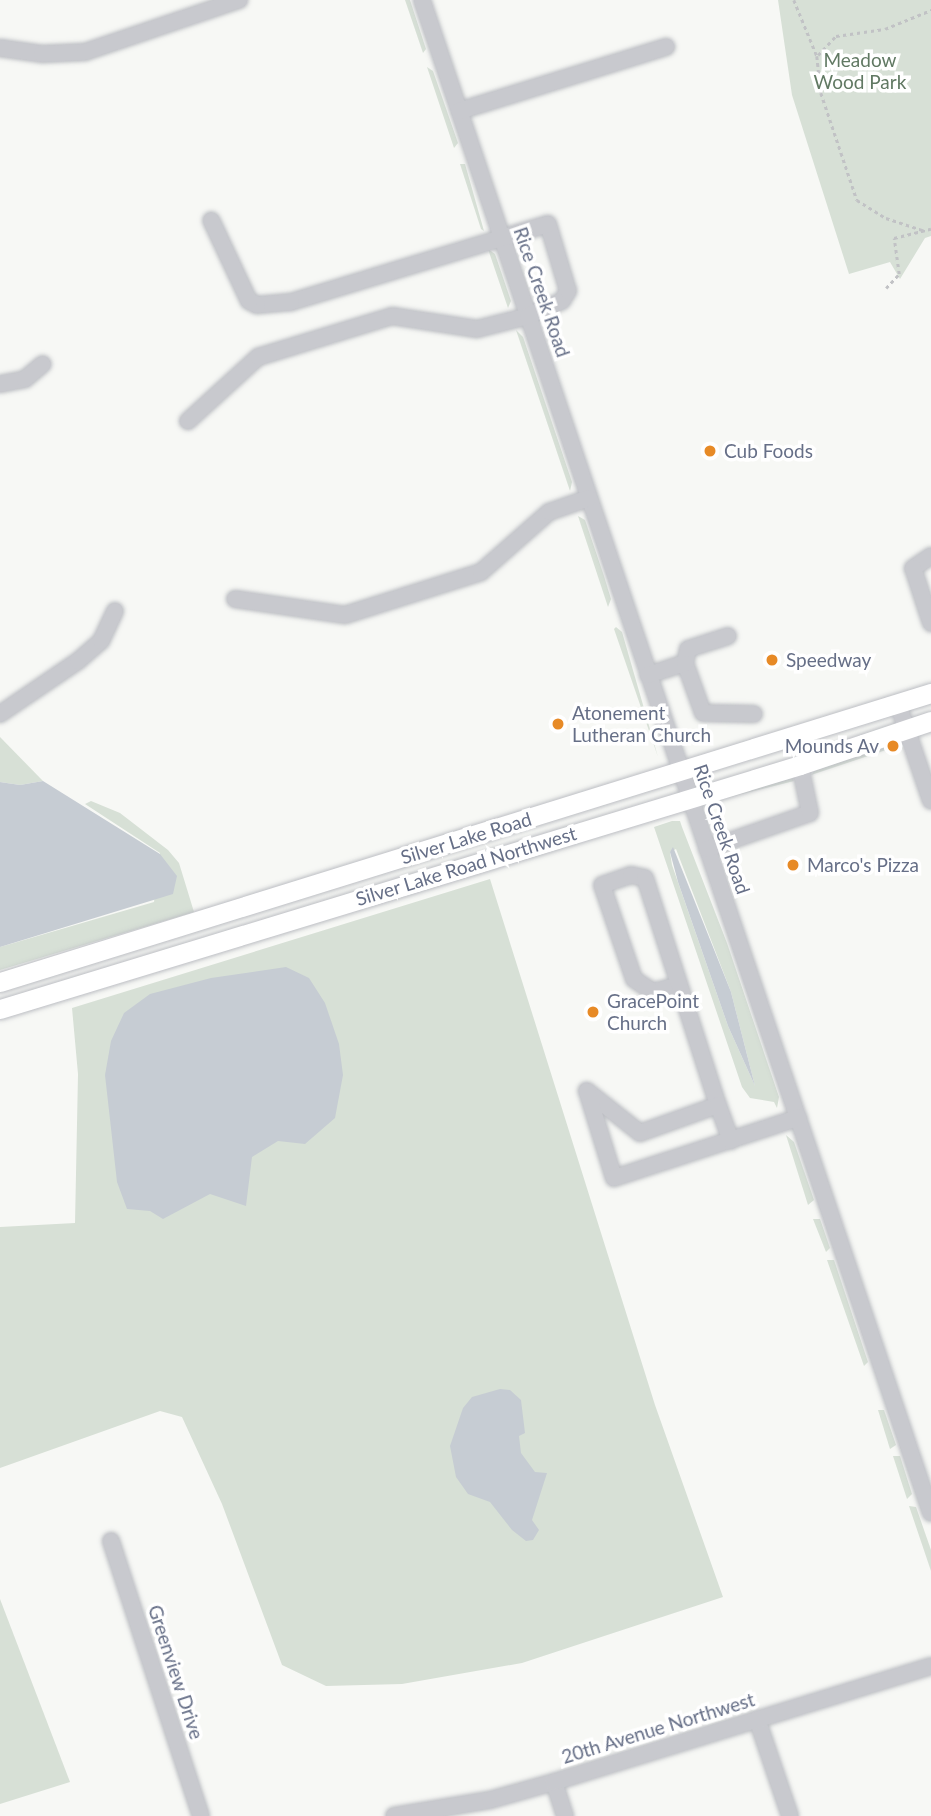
<!DOCTYPE html>
<style>
body{margin:0}
#map{position:relative;width:931px;height:1816px;overflow:hidden;background:#f7f8f5;font-family:Lato,sans-serif}
div>[style]{position:absolute}
[style*='--x']{left:calc(var(--x)*1px);top:calc(var(--y)*1px);width:calc(var(--w)*1px);rotate:calc(var(--a)*1deg)}
.green>*{inset:0;background:#d7e0d6}
.water>*{inset:0;background:#c6ccd3}
.path>*{height:2.5px;margin-top:-1.25px;transform-origin:0;background:repeating-linear-gradient(90deg,#c1c2c5 0 3.5px,transparent 0 7px)}
.roads{filter:drop-shadow(0 0 2px #bcbec3) drop-shadow(0 0 2px #bcbec3)}
.minor>*{height:16px;margin:-8px;padding:0 8px;transform-origin:8px;border-radius:8px;background:#c8c9ce}
.major>*{height:19px;margin:-9.5px;padding:0 9.5px;transform-origin:9.5px;border-radius:9.5px;background:#fff}
.dots>*{width:19px;height:19px;translate:-50% -50%;box-sizing:border-box;border:4px solid #fff;border-radius:50%}
span{translate:-50% -50%;white-space:nowrap;text-align:center;line-height:1.15;-webkit-text-stroke:7px #fff;paint-order:stroke}
.park-label{font-size:19px;color:#617963}
.street-label{font-size:19px;color:#666f87}
.poi-label{font-size:19px;color:#666f87}
.left{translate:0 -50%;text-align:left}
.right{translate:-100% -50%;text-align:right}
</style>
<div id="map">
<div class="green">
<i style="clip-path:polygon(405px 0,410px 0,426px 49px,423px 53px)"></i>
<i style="clip-path:polygon(778px 0,931px 0,931px 236px,925px 238px,900px 279px,890px 262px,849px 274px,792px 95px)"></i>
<i style="clip-path:polygon(427px 67px,433px 71px,458px 143px,454px 148px)"></i>
<i style="clip-path:polygon(460px 164px,465px 164px,484px 231px,481px 229px)"></i>
<i style="clip-path:polygon(488px 249px,495px 254px,511px 301px,508px 308px)"></i>
<i style="clip-path:polygon(516px 330px,523px 337px,572px 482px,570px 491px)"></i>
<i style="clip-path:polygon(578px 516px,585px 520px,604px 576px,611px 599px,608px 607px)"></i>
<i style="clip-path:polygon(616px 627px,622px 632px,658px 757px,614px 629px)"></i>
<i style="clip-path:polygon(0 737px,43px 781px,20px 785px,0 782px)"></i>
<i style="clip-path:polygon(893px 745px,892px 748px,811px 775px,815px 770px)"></i>
<i style="clip-path:polygon(792px 778px,794px 781px,722px 799px,724px 798px)"></i>
<i style="clip-path:polygon(91px 801px,120px 813px,168px 850px,179px 863px,194px 912px,0 970px,0 947px,154px 902px,160px 853px,85px 804px)"></i>
<i style="clip-path:polygon(evenodd,672px 821px,680px 821px,682px 827px,727px 943px,779px 1097px,777px 1108px,774px 1102px,750px 1098px,742px 1087px,654px 827px,672px 821px,676px 849px,731px 992px,755px 1086px,728px 1026px,672px 865px,670px 852px,676px 849px)"></i>
<i style="clip-path:polygon(490px 879px,655px 1405px,723px 1597px,522px 1663px,402px 1684px,326px 1686px,282px 1665px,222px 1504px,182px 1417px,160px 1411px,0 1468px,0 1227px,75px 1223px,78px 1074px,72px 1008px)"></i>
<i style="clip-path:polygon(786px 1135px,794px 1142px,814px 1200px,808px 1205px)"></i>
<i style="clip-path:polygon(813px 1219px,820px 1219px,830px 1248px,826px 1252px)"></i>
<i style="clip-path:polygon(827px 1260px,834px 1260px,868px 1362px,864px 1366px)"></i>
<i style="clip-path:polygon(878px 1410px,884px 1410px,896px 1445px,890px 1449px)"></i>
<i style="clip-path:polygon(893px 1456px,900px 1456px,912px 1494px,907px 1499px)"></i>
<i style="clip-path:polygon(909px 1506px,916px 1507px,931px 1550px,931px 1571px)"></i>
<i style="clip-path:polygon(0 1599px,70px 1782px,0 1804px)"></i>
</div>
<div class="water">
<i style="clip-path:polygon(43px 781px,160px 854px,177px 876px,173px 894px,0 947px,0 782px,20px 785px)"></i>
<i style="clip-path:polygon(673px 847px,731px 992px,755px 1086px,728px 1026px,678px 882px,670px 852px)"></i>
<i style="clip-path:polygon(286px 967px,309px 978px,325px 1003px,339px 1044px,343px 1075px,335px 1118px,305px 1144px,278px 1141px,252px 1157px,246px 1206px,210px 1194px,163px 1219px,150px 1211px,127px 1209px,117px 1182px,105px 1075px,111px 1041px,124px 1013px,150px 994px,211px 978px)"></i>
<i style="clip-path:polygon(500px 1389px,510px 1390px,521px 1400px,525px 1433px,519px 1436px,521px 1453px,535px 1472px,547px 1473px,532px 1520px,539px 1530px,533px 1540px,526px 1541px,512px 1530px,490px 1502px,468px 1494px,456px 1477px,450px 1446px,463px 1408px,472px 1397px)"></i>
</div>
<div class="path">
<i style="--x:794;--y:0;--w:61;--a:67.7"></i>
<i style="--x:817;--y:56;--w:37;--a:84"></i>
<i style="--x:821;--y:93;--w:113;--a:71.4"></i>
<i style="--x:857;--y:200;--w:34;--a:32"></i>
<i style="--x:886;--y:218;--w:41;--a:18.4"></i>
<i style="--x:818;--y:55;--w:26;--a:-47"></i>
<i style="--x:836;--y:36;--w:49;--a:-8.1"></i>
<i style="--x:885;--y:29;--w:50;--a:-22.4"></i>
<i style="--x:886;--y:288;--w:19;--a:-47"></i>
<i style="--x:899;--y:274;--w:36;--a:-98"></i>
<i style="--x:894;--y:238;--w:38;--a:-14"></i>
</div>
<div class="roads">
<div class="minor">
<i style="--x:422;--y:0;--w:1596;--a:71.41"></i>
<i style="--x:0;--y:48;--w:42;--a:8.1"></i>
<i style="--x:42;--y:54;--w:43;--a:-2.7"></i>
<i style="--x:85;--y:52;--w:163;--a:-18.7"></i>
<i style="--x:459;--y:111;--w:217;--a:-17.2"></i>
<i style="--x:0;--y:384;--w:25;--a:-11"></i>
<i style="--x:25;--y:379;--w:23;--a:-40"></i>
<i style="--x:188;--y:421;--w:95;--a:-42.4"></i>
<i style="--x:258;--y:357;--w:140;--a:-17"></i>
<i style="--x:392;--y:316;--w:86;--a:8.7"></i>
<i style="--x:477;--y:329;--w:53;--a:-14.3"></i>
<i style="--x:528;--y:316;--w:37;--a:-24"></i>
<i style="--x:562;--y:301;--w:12;--a:-59"></i>
<i style="--x:568;--y:291;--w:70;--a:-106.6"></i>
<i style="--x:548;--y:224;--w:269;--a:163.1"></i>
<i style="--x:291;--y:302;--w:34;--a:175"></i>
<i style="--x:257;--y:305;--w:9;--a:-153"></i>
<i style="--x:249;--y:301;--w:89;--a:-115.1"></i>
<i style="--x:931;--y:556;--w:22;--a:146"></i>
<i style="--x:913;--y:568;--w:58;--a:71.9"></i>
<i style="--x:235;--y:599;--w:111;--a:8.3"></i>
<i style="--x:345;--y:615;--w:143;--a:-17.5"></i>
<i style="--x:481;--y:572;--w:91;--a:-41.4"></i>
<i style="--x:549;--y:512;--w:42;--a:-19.3"></i>
<i style="--x:685;--y:663;--w:53;--a:70.2"></i>
<i style="--x:703;--y:713;--w:51;--a:1.1"></i>
<i style="--x:648;--y:675;--w:39;--a:-18"></i>
<i style="--x:685;--y:663;--w:14;--a:-78"></i>
<i style="--x:688;--y:649;--w:42;--a:-18"></i>
<i style="--x:898;--y:704;--w:102;--a:71.2"></i>
<i style="--x:0;--y:714;--w:94;--a:-34.2"></i>
<i style="--x:78;--y:661;--w:30;--a:-41"></i>
<i style="--x:101;--y:641;--w:33;--a:-65"></i>
<i style="--x:707;--y:849;--w:109;--a:-19.3"></i>
<i style="--x:810;--y:813;--w:49;--a:-101.8"></i>
<i style="--x:679;--y:985;--w:27;--a:165"></i>
<i style="--x:653;--y:992;--w:23;--a:-146"></i>
<i style="--x:634;--y:979;--w:99;--a:-108.8"></i>
<i style="--x:602;--y:885;--w:31;--a:-19"></i>
<i style="--x:631;--y:875;--w:14;--a:12"></i>
<i style="--x:645;--y:878;--w:238;--a:72.2"></i>
<i style="--x:718;--y:1105;--w:83;--a:160.3"></i>
<i style="--x:640;--y:1133;--w:68;--a:-141.6"></i>
<i style="--x:587;--y:1091;--w:91;--a:72.8"></i>
<i style="--x:614;--y:1178;--w:194;--a:-18.1"></i>
<i style="--x:718;--y:1105;--w:38;--a:70"></i>
<i style="--x:111;--y:1541;--w:289;--a:71.9"></i>
<i style="--x:757;--y:1719;--w:102;--a:71.2"></i>
<i style="--x:554;--y:1782;--w:36;--a:72"></i>
<i style="--x:394;--y:1816;--w:97;--a:-9.5"></i>
<i style="--x:490;--y:1800;--w:66;--a:-15.7"></i>
<i style="--x:554;--y:1782;--w:394;--a:-17.1"></i>
</div>
<div class="major">
<i style="--x:0;--y:982;--w:975;--a:-17.25"></i>
<i style="--x:0;--y:1009;--w:836;--a:-16.96"></i>
<i style="--x:800;--y:765;--w:138;--a:-18.6"></i>
</div>
</div>
<div class="dots">
<i style="left:710px;top:451px;background:#e78a26"></i>
<i style="left:772px;top:660px;background:#e78a26"></i>
<i style="left:558px;top:724px;background:#e78a26"></i>
<i style="left:893px;top:746px;background:#e78a26"></i>
<i style="left:793px;top:865px;background:#e78a26"></i>
<i style="left:593px;top:1012px;background:#e78a26"></i>
</div>
<div class="park-label">
<span style="left:860px;top:71px">Meadow<br>Wood Park</span>
</div>
<div class="street-label">
<span style="left:542px;top:292px;rotate:71deg">Rice Creek Road</span>
<span style="left:722px;top:829px;rotate:71deg">Rice Creek Road</span>
<span style="left:466px;top:838px;rotate:-17deg">Silver Lake Road</span>
<span style="left:466px;top:866px;rotate:-17deg">Silver Lake Road Northwest</span>
<span style="left:176px;top:1672px;rotate:72deg">Greenview Drive</span>
<span style="left:658px;top:1728px;rotate:-17deg">20th Avenue Northwest</span>
</div>
<div class="poi-label">
<span class="left" style="left:724px;top:451px">Cub Foods</span>
<span class="left" style="left:786px;top:660px">Speedway</span>
<span class="left" style="left:572px;top:724px">Atonement<br>Lutheran Church</span>
<span class="right" style="left:879px;top:746px">Mounds Av</span>
<span class="left" style="left:807px;top:865px">Marco's Pizza</span>
<span class="left" style="left:607px;top:1012px">GracePoint<br>Church</span>
</div>
</div>
